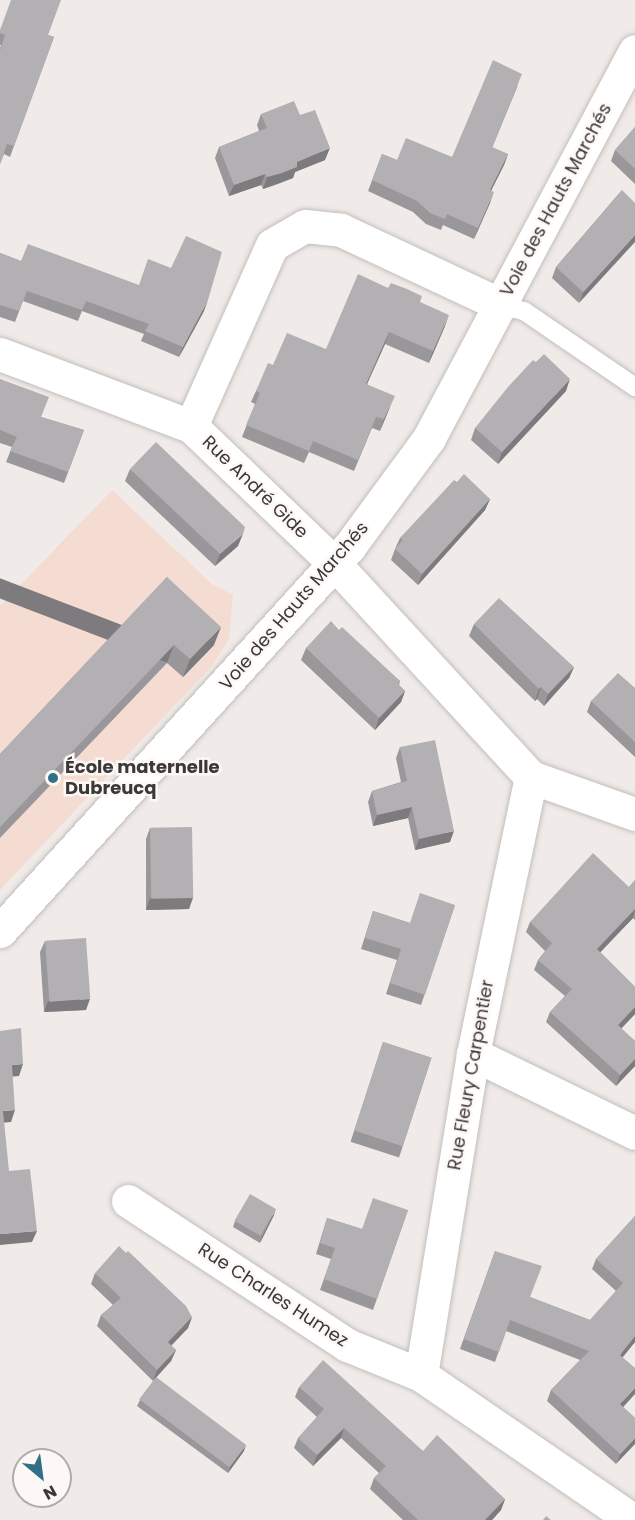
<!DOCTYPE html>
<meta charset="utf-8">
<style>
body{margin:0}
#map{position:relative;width:635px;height:1520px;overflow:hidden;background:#f0ebe8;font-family:Poppins,sans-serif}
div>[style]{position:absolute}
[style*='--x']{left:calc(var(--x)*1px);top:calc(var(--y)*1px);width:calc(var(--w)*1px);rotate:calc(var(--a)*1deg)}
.education>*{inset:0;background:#f5dcd3}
.roads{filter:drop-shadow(0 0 2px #c2bebb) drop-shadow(0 0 2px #c2bebb)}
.service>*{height:18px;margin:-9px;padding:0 9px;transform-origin:9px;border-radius:9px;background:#fff}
.minor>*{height:33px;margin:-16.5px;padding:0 16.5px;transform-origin:16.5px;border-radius:16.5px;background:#fff}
.wall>*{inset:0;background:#9a979b;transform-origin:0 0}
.shaded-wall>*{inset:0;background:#7d7b7e;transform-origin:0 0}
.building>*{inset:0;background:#b3b0b4;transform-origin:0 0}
.dots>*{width:16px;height:16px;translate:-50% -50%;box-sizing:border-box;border:3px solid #fdf8f5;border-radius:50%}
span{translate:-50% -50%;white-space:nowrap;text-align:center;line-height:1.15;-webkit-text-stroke:5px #fdf8f5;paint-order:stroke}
.street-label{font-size:18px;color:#3b3938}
.poi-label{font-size:18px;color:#3b3938;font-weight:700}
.left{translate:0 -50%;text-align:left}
.north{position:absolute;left:12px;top:1448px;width:60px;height:60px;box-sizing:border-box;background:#fdf8f5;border:2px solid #afaca9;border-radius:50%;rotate:151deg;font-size:16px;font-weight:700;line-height:24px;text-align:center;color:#3b3938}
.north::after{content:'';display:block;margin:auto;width:21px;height:27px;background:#327086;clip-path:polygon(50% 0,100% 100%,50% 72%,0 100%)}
</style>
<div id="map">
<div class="education">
<i style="clip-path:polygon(112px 490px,212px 584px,233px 595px,229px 639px,212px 666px,0 890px,0 606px)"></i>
</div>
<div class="roads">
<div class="service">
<i style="--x:501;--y:305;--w:24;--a:15"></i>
<i style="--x:524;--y:311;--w:135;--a:34.4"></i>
</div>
<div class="minor">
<i style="--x:0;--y:354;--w:204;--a:20.7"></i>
<i style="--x:191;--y:426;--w:198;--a:43.8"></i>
<i style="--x:334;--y:563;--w:291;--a:47.4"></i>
<i style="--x:531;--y:777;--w:110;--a:19.6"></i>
<i style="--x:191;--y:426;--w:198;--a:-65.9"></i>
<i style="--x:272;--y:245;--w:38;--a:-30"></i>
<i style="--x:305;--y:226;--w:36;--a:6"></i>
<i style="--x:341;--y:230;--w:177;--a:25.1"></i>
<i style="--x:0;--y:931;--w:519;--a:-47.73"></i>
<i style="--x:349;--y:547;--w:135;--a:-53.7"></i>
<i style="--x:429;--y:438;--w:438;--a:-62"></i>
<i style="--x:473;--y:1054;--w:180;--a:26"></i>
<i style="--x:128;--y:1201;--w:262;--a:33.3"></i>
<i style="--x:347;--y:1345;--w:80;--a:22.1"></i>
<i style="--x:421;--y:1375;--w:257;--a:34.4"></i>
<i style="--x:421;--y:1375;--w:325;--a:-80.8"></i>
<i style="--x:473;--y:1054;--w:283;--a:-78.2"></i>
</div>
</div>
<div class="wall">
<i style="clip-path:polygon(0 30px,48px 35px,54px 37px,10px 157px,4px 154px,0 164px,0 48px,1px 45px,0 45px)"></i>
<i style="clip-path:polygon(518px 85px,492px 148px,508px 154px,504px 165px,491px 190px,490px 203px,474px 239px,443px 225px,441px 230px,426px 224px,413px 212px,368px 191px,382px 154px,397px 160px,452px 157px)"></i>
<i style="clip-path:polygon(261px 114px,300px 115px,325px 160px,295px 172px,293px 178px,278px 184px,263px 189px,261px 185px,229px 196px,215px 158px,219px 147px,259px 131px,257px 125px)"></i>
<i style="clip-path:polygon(635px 127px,635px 184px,611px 161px,615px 150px)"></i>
<i style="clip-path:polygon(622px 190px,579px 303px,552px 278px,556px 267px)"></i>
<i style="clip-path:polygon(0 253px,21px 261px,204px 311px,179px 357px,141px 341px,144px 334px,82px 311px,78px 321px,23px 301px,15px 322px,0 317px)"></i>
<i style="clip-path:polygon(388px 288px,420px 302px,445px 326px,429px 363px,385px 344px,367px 384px,390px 407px,380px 431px,372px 428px,354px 471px,309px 452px,304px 463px,242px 437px,255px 404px,251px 402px,256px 391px,273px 365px,326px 349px)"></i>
<i style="clip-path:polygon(0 379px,41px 417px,84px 430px,64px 483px,6px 462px,12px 447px,0 443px)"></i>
<i style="clip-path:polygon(566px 391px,498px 464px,471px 440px,475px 428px)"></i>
<i style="clip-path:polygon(130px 469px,238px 546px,215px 566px,125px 481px)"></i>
<i style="clip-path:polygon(457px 482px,490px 499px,485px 510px,418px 585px,391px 560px,395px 549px,400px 538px)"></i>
<i style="clip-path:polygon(167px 577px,214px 645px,183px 677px,167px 663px,0 838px,0 754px)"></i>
<i style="clip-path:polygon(474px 624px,574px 667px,569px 678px,544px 706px,537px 699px,535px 701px,469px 636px)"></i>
<i style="clip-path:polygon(339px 630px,400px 681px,399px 685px,405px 691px,401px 702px,375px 730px,301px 660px,306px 648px)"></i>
<i style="clip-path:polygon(635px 688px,635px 757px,587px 712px,591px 701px)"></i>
<i style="clip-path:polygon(400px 747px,450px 842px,415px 850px,408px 818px,373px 826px,368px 802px,372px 791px,401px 782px,396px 758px)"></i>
<i style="clip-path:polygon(150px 828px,189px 909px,146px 910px,146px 839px)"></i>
<i style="clip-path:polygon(635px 880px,635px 920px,633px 918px,600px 952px,635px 987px,635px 1014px,621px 1029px,635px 1041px,635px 1066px,616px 1086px,546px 1022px,550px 1012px,565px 996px,534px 970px,538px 960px,545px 951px,526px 932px,530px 922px,629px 887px)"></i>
<i style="clip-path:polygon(455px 905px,421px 1005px,386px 994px,397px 960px,361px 949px,373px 911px,410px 923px)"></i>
<i style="clip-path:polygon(45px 941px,86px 1010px,44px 1012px,40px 952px)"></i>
<i style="left:383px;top:1042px;width:51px;height:105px;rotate:18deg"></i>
<i style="clip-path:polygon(408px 1210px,373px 1310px,320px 1290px,331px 1259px,316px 1254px,327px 1218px,362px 1229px)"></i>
<i style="clip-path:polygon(274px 1215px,260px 1243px,233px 1227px,235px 1221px)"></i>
<i style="clip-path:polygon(635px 1216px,635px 1342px,623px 1357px,623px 1407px,635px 1418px,616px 1464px,547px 1401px,551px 1390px,580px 1360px,506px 1331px,495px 1362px,460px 1349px,495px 1251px,530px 1297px,590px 1320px,616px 1291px,592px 1269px,596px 1259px)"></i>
<i style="clip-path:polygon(95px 1273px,192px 1317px,188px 1328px,171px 1346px,176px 1350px,171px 1361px,156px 1377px,244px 1451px,228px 1473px,137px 1406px,140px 1400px,156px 1378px,153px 1381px,97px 1326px,101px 1315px,113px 1305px,91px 1284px)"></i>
<i style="clip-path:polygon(299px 1387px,423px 1451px,505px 1499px,501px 1510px,492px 1520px,403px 1520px,370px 1489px,374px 1478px,379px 1473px,341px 1438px,313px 1466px,294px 1448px,298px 1438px,317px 1417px,295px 1397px)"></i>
</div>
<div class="shaded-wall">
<i style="clip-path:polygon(330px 148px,325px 160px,295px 172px,293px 178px,263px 189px,267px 177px,297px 162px)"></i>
<i style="clip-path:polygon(508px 154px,504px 165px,486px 201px,490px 190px)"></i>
<i style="clip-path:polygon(265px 174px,261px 185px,229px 196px,234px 185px)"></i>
<i style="clip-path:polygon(494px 192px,490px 203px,474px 239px,478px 228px)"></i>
<i style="clip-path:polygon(635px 235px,635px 242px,579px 303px,583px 292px)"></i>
<i style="clip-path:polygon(208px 300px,204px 311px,179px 357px,183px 347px)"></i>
<i style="clip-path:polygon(449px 315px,445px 326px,429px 363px,433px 351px)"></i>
<i style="clip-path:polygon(389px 332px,385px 344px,362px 395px,366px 384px)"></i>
<i style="clip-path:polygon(570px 379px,566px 391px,498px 464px,502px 452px)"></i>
<i style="clip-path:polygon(395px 396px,390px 407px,380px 431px,384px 419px)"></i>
<i style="clip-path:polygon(490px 499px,485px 510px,418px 585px,422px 574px)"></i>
<i style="clip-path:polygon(243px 534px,238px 546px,215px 566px,220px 554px)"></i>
<i style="clip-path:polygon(221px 627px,214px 645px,183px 677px,190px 659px)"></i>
<i style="left:174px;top:645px;width:19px;height:252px;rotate:111deg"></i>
<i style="clip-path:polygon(574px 667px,569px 678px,544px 706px,548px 694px)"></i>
<i style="clip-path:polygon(541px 687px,537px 699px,535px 701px,539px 689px)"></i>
<i style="clip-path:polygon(405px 691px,401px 702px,375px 730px,379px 718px)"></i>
<i style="clip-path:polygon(412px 807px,408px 818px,373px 826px,377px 815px)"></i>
<i style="clip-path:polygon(454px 831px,450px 842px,415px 850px,419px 839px)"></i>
<i style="clip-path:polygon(150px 898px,193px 898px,189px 909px,146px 910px)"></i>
<i style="clip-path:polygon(635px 909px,633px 918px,593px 960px,597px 949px)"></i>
<i style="clip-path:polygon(90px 999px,86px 1010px,44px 1012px,48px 1001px)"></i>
<i style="clip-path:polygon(635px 1007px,635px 1014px,614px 1036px,618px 1025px)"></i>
<i style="clip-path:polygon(635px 1059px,635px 1066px,616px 1086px,620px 1075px)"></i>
<i style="clip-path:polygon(23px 1064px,19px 1076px,8px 1077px,12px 1065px)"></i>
<i style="clip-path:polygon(15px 1110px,11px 1122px,0 1123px,3px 1111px)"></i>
<i style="clip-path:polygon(276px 1209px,274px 1215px,260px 1243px,262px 1237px)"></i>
<i style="clip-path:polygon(37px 1231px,32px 1242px,0 1245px,0 1234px)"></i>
<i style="clip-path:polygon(192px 1317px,188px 1328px,163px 1354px,168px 1342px)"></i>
<i style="clip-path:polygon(635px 1336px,635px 1342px,616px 1365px,620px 1355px)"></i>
<i style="clip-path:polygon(176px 1350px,171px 1361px,153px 1381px,157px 1370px)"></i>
<i style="clip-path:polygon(635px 1388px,635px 1394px,616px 1415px,620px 1404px)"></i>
<i style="clip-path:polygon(344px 1428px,341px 1438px,313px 1466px,317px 1455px)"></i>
<i style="clip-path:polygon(635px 1438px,635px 1444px,616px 1464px,620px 1454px)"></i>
<i style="clip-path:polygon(246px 1445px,244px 1451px,228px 1473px,230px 1467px)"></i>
<i style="clip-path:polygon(505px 1499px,501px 1510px,492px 1520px,485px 1520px)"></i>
</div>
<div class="building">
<i style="clip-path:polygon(11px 0,61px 0,48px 35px,54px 37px,14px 146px,7px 144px,0 164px,0 50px,5px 35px,0 33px,0 30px)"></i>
<i style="clip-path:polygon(493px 60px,522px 74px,492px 147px,508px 154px,490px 190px,494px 192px,478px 228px,447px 214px,445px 219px,430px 213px,417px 201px,372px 180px,382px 154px,397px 160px,406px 138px,452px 157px)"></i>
<i style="clip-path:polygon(294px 101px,300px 115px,315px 110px,330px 148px,297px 162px,297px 167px,282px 173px,267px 177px,265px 174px,234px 185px,219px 147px,267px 128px,261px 114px)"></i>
<i style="clip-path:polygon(635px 127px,635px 169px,615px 150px)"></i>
<i style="clip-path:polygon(622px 190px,635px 203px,635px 235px,583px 292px,556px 267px)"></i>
<i style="clip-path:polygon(186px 236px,222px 252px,208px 300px,183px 347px,145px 331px,149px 324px,86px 301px,82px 310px,27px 291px,19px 311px,0 305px,0 253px,21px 261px,28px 244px,139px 285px,148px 259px,171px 268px)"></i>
<i style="clip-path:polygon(358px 274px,388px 288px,391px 283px,407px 289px,422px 296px,420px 302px,449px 315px,433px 351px,389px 332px,366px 384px,395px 396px,384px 419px,376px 417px,358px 460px,313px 441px,309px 451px,246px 425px,260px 393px,256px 391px,268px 363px,273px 365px,287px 333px,326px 349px)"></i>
<i style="clip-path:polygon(544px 354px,570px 379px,502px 452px,475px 428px,508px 387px,533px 360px,536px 362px)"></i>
<i style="clip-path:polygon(0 379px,49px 397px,41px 417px,84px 430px,68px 472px,10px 451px,17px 437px,0 430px)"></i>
<i style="clip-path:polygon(156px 442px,245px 527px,243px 534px,220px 554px,130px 469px)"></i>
<i style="clip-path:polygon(464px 474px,490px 499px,422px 574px,395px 549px,403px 540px,400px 538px,454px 480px,457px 482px)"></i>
<i style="clip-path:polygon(167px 577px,221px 627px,190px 659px,174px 645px,0 827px,0 754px)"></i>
<i style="clip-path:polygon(499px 598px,574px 667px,548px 694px,541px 687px,539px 689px,474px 624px)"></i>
<i style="clip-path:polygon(331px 621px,339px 630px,342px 627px,400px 681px,398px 684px,405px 691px,379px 718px,306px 648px)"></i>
<i style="clip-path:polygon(618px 673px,635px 688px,635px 742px,591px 701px)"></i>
<i style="clip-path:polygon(435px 740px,454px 831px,419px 839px,412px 807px,377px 815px,372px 791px,407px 781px,400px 747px)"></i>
<i style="left:192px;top:827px;width:71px;height:42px;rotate:89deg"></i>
<i style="clip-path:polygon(593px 853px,629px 887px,635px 880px,635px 909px,597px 949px,635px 987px,635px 1007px,618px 1025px,635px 1041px,635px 1059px,620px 1075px,550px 1012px,572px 989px,538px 960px,552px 943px,530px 922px)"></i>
<i style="clip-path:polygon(420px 893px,455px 905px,425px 995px,390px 983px,401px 949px,365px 938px,373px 911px,410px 923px)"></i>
<i style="left:86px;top:938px;width:61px;height:41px;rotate:86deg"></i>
<i style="clip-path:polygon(21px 1028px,23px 1064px,12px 1065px,15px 1110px,3px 1111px,9px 1171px,30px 1169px,37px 1231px,0 1234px,0 1031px)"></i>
<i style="left:383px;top:1042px;width:51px;height:93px;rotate:18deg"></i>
<i style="left:250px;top:1194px;width:30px;height:31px;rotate:30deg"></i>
<i style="clip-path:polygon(373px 1198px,408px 1210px,377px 1299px,324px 1279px,335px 1248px,320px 1243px,327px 1218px,362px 1229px)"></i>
<i style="clip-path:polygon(635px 1216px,635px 1336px,620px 1355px,635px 1368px,635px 1388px,620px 1404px,635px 1418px,635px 1438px,620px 1454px,551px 1390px,589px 1351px,510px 1320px,499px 1352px,464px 1339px,495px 1251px,542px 1266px,530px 1297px,590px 1320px,623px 1283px,596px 1259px)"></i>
<i style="clip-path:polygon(119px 1246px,126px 1253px,128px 1251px,186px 1306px,192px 1317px,168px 1342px,176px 1350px,157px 1370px,101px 1315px,121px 1298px,95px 1273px)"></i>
<i style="clip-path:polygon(323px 1360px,423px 1451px,437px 1435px,505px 1499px,485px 1520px,418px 1520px,374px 1478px,386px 1466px,344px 1428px,317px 1455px,298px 1438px,324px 1409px,299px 1387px)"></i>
<i style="left:156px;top:1377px;width:113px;height:28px;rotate:37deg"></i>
<i style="clip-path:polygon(546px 1516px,551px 1520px,543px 1520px)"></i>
</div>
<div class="dots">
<i style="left:53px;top:778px;background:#327086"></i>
</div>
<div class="street-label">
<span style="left:556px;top:200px;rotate:-62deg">Voie des Hauts Marchés</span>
<span style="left:255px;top:487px;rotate:44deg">Rue André Gide</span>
<span style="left:294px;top:606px;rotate:-49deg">Voie des Hauts Marchés</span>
<span style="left:471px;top:1075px;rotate:-80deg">Rue Fleury Carpentier</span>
<span style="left:273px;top:1295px;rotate:33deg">Rue Charles Humez</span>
</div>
<div class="poi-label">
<span class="left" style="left:65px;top:778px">École maternelle<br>Dubreucq</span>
</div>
<div class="north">N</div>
</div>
